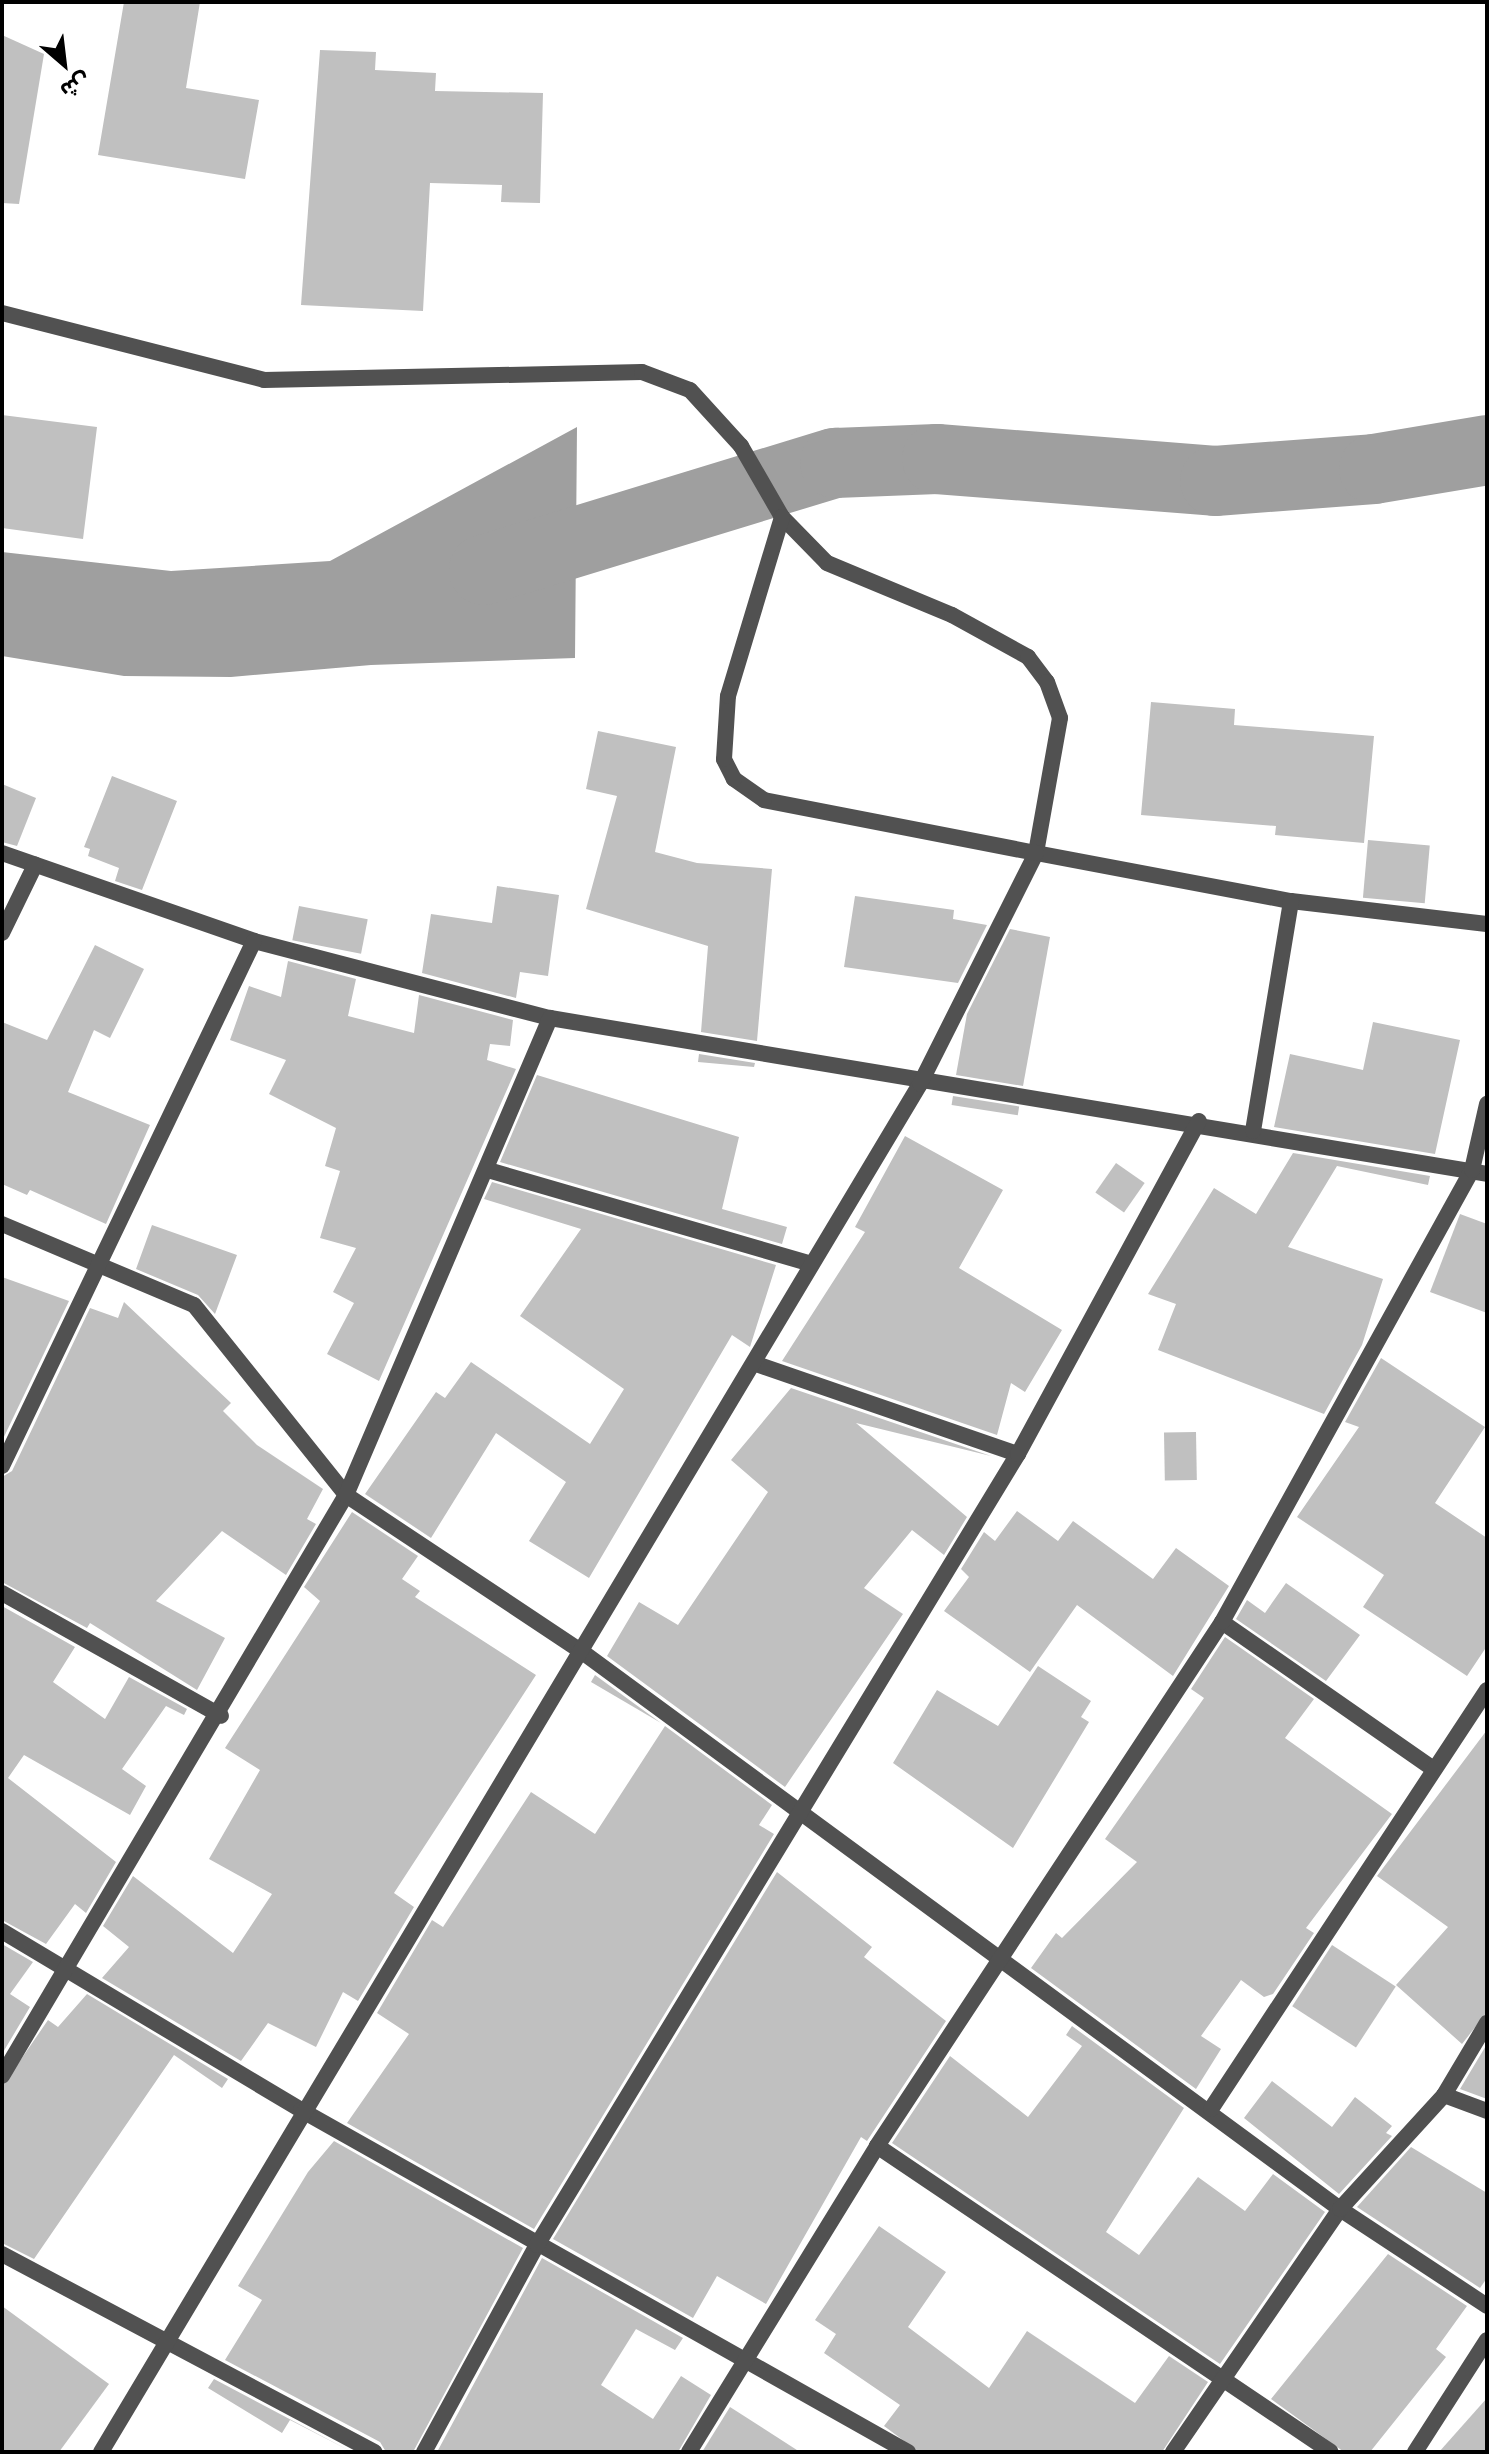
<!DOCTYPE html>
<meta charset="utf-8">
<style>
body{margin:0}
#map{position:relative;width:1489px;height:2454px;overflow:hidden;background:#fff;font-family:"Work Sans","Noto Sans Arabic",sans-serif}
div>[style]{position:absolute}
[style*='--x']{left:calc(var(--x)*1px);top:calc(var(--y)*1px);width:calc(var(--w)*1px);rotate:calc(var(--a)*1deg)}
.water>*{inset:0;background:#9f9f9f}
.river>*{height:70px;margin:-35px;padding:0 35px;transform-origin:35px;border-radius:35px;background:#9f9f9f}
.building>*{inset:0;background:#c0c0c0;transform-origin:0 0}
.minor>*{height:16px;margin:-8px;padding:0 8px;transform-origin:8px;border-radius:8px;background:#515151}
span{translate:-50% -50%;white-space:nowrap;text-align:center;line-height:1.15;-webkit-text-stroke:7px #fff;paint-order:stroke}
.frame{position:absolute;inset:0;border:4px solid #000;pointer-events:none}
.north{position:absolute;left:24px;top:24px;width:80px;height:80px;-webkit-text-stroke:6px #fff;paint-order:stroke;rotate:152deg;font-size:22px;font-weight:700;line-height:32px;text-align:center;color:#000}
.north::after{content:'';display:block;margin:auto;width:28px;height:36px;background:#000;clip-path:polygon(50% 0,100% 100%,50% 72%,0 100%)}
</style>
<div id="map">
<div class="water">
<i style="clip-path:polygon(577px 427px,575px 658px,371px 665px,231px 677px,124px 676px,2px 656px,2px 552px,171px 571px,330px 561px)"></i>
</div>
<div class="river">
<i style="--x:484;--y:570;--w:367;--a:-17"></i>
<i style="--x:835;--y:463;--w:102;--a:-2.2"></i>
<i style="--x:937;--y:459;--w:279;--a:4.5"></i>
<i style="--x:1215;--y:481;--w:159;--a:-4.3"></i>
<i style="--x:1374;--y:469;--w:115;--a:-9.5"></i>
</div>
<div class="building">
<i style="clip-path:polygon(124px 2px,200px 2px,186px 88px,259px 100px,245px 179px,98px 155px)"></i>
<i style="clip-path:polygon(2px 35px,44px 54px,19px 204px,2px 203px)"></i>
<i style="clip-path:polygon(320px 50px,376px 52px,375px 70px,436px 73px,435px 91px,543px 93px,540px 203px,501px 202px,502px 185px,430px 183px,423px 311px,301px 305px)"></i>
<i style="clip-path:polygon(2px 415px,97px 427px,83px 539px,2px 528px)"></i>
<i style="clip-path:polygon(1151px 702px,1235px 709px,1234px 725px,1374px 736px,1364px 843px,1275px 835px,1276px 826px,1141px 815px)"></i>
<i style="clip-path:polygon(598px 731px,676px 747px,655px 852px,697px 863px,772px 869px,757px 1041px,701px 1032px,708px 946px,586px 909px,617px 796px,586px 789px)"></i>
<i style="clip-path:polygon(112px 776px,177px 801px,142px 890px,115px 881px,119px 868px,88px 856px,90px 849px,84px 847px)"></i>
<i style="clip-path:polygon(2px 784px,36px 798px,17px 846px,2px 842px)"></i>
<i style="left:1368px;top:840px;width:62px;height:58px;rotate:5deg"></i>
<i style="clip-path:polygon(497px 886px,559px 895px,548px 976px,520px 972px,516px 998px,422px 973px,431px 914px,492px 923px)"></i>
<i style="clip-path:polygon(855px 896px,954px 910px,953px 919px,987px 925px,958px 983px,844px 967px)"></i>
<i style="left:299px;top:906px;width:70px;height:35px;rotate:11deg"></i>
<i style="clip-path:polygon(1010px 929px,1050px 937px,1023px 1086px,956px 1075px,967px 1014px)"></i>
<i style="clip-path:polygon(95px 945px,144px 969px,110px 1038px,94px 1030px,68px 1092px,150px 1125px,106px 1224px,30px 1190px,27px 1195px,2px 1184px,2px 1022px,47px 1040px)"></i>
<i style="clip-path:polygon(288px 961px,356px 979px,348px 1016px,414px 1033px,419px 995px,513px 1020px,510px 1046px,490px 1044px,487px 1060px,516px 1069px,379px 1381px,327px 1354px,354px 1303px,333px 1292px,356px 1248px,320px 1238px,340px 1171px,325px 1166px,336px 1128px,269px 1094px,286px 1060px,230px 1040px,249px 986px,281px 997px)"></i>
<i style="clip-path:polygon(1373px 1022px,1460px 1040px,1435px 1154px,1274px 1127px,1290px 1054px,1363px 1070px)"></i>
<i style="clip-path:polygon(699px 1054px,755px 1063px,754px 1067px,698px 1062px)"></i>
<i style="clip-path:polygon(537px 1075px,739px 1137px,722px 1209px,787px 1227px,782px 1244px,500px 1162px)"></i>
<i style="left:953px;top:1096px;width:67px;height:9px;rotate:9deg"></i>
<i style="clip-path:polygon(905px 1136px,1003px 1190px,959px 1268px,1062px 1330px,1025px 1392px,1011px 1383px,997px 1435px,782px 1361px,865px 1232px,855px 1227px)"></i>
<i style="clip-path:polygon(1293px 1153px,1430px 1176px,1428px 1185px,1337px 1166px,1288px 1247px,1383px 1279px,1362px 1345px,1324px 1414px,1158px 1350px,1176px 1304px,1148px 1294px,1214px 1188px,1256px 1214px)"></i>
<i style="left:1116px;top:1163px;width:35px;height:36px;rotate:35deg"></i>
<i style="clip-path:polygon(492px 1182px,776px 1265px,750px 1347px,732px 1335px,589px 1578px,529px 1541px,566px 1482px,496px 1433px,431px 1538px,365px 1494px,436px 1392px,445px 1398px,471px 1362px,590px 1444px,624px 1389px,520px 1316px,581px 1229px,484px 1199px)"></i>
<i style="clip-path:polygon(1460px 1214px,1487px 1224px,1487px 1313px,1430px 1292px)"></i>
<i style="clip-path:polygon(152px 1225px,237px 1255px,215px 1314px,198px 1295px,136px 1269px)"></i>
<i style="clip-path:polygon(2px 1277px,69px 1301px,2px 1441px)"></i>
<i style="clip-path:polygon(124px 1302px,231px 1403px,223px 1411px,257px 1445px,323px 1489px,307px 1519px,316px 1524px,286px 1575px,222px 1531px,156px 1601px,225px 1638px,197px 1690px,90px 1623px,87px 1628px,2px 1582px,2px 1477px,12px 1471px,90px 1308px,118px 1318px)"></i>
<i style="clip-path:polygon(1381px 1358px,1485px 1427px,1435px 1503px,1487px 1538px,1487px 1646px,1467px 1676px,1363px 1607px,1384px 1575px,1297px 1517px,1359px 1427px,1345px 1422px)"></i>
<i style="clip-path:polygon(791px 1388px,991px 1456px,856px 1423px,967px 1517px,944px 1555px,912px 1530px,864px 1588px,903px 1614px,785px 1787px,607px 1656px,639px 1602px,678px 1625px,768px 1492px,731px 1460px)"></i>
<i style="left:1196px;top:1432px;width:48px;height:32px;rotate:89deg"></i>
<i style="clip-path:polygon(1017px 1511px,1058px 1541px,1073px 1521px,1153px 1579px,1176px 1548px,1229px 1586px,1173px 1676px,1077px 1605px,1030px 1672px,944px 1611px,969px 1577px,961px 1569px,984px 1532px,995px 1541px)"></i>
<i style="clip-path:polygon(352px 1512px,418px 1556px,402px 1579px,420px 1591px,415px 1597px,536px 1675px,394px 1893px,414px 1907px,358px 2001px,343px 1992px,316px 2047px,268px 2023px,241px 2061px,102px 1978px,129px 1947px,103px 1926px,133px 1876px,233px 1953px,272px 1894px,209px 1859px,260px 1770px,225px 1748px,320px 1601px,304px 1587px)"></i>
<i style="clip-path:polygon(1286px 1583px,1360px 1635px,1326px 1681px,1236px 1619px,1247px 1600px,1265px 1613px)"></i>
<i style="clip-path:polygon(2px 1606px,75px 1647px,53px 1682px,105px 1719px,129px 1677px,187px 1709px,184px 1715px,166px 1706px,122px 1769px,146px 1786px,130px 1815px,24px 1755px,8px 1778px,116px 1862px,86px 1913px,75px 1904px,46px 1944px,2px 1920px)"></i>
<i style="clip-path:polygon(1225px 1637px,1314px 1699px,1285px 1738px,1392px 1814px,1306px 1928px,1314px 1933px,1273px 1994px,1264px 1997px,1241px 1980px,1201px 2036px,1221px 2049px,1196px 2089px,1031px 1968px,1056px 1933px,1062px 1938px,1137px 1862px,1105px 1839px,1204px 1698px,1191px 1689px)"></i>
<i style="clip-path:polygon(1038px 1666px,1091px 1701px,1081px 1717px,1089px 1722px,1013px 1848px,893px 1763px,937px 1690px,998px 1726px)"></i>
<i style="clip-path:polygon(595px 1675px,661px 1723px,591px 1682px)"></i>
<i style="clip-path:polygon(665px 1726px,772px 1805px,759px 1825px,774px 1834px,534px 2229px,347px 2123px,409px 2034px,377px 2013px,432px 1920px,443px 1927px,531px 1792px,595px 1834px)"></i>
<i style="clip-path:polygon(1487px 1730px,1487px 2012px,1462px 2044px,1396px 1985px,1448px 1927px,1377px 1876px)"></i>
<i style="clip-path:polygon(777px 1872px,872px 1947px,864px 1957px,946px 2021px,867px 2141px,861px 2137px,766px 2304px,717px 2276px,693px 2318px,553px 2239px)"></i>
<i style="clip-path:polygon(2px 1944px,33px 1962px,10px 1994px,30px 2007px,2px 2054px)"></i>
<i style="left:1332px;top:1945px;width:76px;height:73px;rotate:33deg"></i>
<i style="clip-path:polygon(87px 1994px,228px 2079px,222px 2088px,174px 2055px,34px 2259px,2px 2243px,2px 2087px,48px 2020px,58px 2027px)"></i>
<i style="clip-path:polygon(1072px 2026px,1184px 2108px,1106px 2232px,1139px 2255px,1198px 2177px,1245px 2211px,1273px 2174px,1325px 2212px,1220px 2364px,892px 2143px,950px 2056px,1028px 2117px,1082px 2046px,1066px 2035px)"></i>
<i style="clip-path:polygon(1487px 2044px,1487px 2099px,1460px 2089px)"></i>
<i style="clip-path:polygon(1272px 2081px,1332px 2127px,1355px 2097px,1392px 2126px,1386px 2133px,1392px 2136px,1339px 2194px,1244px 2118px)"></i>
<i style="clip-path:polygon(334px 2141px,523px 2248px,413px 2452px,386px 2452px,380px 2442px,225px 2360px,262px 2300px,238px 2286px,308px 2172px)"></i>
<i style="clip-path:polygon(1411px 2147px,1487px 2193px,1487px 2278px,1480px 2288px,1357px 2207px)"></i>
<i style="clip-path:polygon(879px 2226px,946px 2272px,908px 2327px,989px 2388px,1027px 2331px,1135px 2403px,1169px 2356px,1208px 2382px,1162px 2452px,919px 2452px,884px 2426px,900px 2405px,824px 2353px,836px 2334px,815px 2320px)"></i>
<i style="clip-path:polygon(1388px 2254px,1467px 2306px,1436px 2349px,1446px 2357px,1370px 2452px,1344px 2452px,1271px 2399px)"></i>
<i style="clip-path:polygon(542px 2258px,683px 2338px,675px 2350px,636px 2329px,601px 2385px,653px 2419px,681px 2376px,711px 2395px,678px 2452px,437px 2452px)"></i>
<i style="clip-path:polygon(2px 2306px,109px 2384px,59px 2452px,2px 2452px)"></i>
<i style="clip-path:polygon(214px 2379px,352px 2452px,290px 2420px,282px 2433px,208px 2388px)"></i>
<i style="clip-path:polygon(1487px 2398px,1487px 2452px,1439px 2452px)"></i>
<i style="clip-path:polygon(730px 2407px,800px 2452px,702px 2452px)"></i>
</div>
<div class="minor">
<i style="--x:2;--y:313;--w:270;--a:14.3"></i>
<i style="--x:264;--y:380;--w:378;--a:-1.2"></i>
<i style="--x:642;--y:372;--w:51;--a:20.6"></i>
<i style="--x:690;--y:390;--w:76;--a:47.7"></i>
<i style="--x:741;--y:446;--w:82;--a:60"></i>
<i style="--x:782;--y:517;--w:64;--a:45.6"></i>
<i style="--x:827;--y:563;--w:135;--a:22.6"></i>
<i style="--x:952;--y:615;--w:87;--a:28.9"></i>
<i style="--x:1028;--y:657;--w:31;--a:53"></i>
<i style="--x:1047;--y:682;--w:38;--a:70"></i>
<i style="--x:1060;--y:718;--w:137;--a:100.1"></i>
<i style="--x:1036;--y:853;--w:259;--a:10.7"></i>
<i style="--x:1291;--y:901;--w:197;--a:6.7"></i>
<i style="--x:2;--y:853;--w:267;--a:19.2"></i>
<i style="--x:254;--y:941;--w:306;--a:14.6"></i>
<i style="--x:550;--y:1018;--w:950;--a:9.45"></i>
<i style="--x:2;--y:933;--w:76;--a:-64.1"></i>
<i style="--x:1253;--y:1131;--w:233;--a:-80.6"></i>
<i style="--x:488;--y:1170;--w:337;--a:16.2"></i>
<i style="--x:2;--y:1224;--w:208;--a:22.9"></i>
<i style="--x:194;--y:1305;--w:243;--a:51.3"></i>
<i style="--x:346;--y:1495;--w:282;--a:33.6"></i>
<i style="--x:581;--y:1651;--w:942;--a:36.32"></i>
<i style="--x:1340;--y:2209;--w:176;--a:33.4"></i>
<i style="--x:756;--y:1364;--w:277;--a:19"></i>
<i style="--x:2;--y:1466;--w:582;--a:-64.36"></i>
<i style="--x:2;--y:1593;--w:251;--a:29.3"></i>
<i style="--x:1222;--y:1622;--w:256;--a:34.8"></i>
<i style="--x:2;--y:1931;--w:348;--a:30.9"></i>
<i style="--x:301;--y:2110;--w:697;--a:29.4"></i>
<i style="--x:2;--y:2076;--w:675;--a:-59.37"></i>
<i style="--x:346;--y:1495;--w:519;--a:-66.84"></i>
<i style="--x:1444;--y:2095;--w:46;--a:20.4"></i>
<i style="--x:1211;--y:2109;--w:502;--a:-56.63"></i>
<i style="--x:877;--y:2146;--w:547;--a:33.98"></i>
<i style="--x:2;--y:2254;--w:422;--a:28"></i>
<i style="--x:101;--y:2452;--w:1594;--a:-59.09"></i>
<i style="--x:920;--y:1084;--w:258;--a:-63.3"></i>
<i style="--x:1036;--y:853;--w:277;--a:-169"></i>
<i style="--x:764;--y:800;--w:37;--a:-145"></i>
<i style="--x:734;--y:779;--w:22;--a:-117"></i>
<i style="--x:724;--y:759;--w:63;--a:-86.4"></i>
<i style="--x:728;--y:696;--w:187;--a:-73.2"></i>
<i style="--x:424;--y:2452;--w:236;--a:-61.4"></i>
<i style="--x:537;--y:2245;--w:926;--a:-58.7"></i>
<i style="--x:1018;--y:1454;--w:379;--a:-61.5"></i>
<i style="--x:689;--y:2452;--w:359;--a:-58.4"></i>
<i style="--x:877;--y:2146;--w:627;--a:-56.64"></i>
<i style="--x:1222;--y:1622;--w:517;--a:-61.05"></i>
<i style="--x:1472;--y:1170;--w:68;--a:-77.2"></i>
<i style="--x:1173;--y:2452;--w:295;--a:-55.5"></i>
<i style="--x:1340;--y:2209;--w:154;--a:-47.6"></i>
<i style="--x:1444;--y:2095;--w:84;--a:-59.2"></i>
<i style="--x:1415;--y:2452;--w:133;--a:-57.3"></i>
</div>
<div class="frame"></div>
<div class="north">ش</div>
</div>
